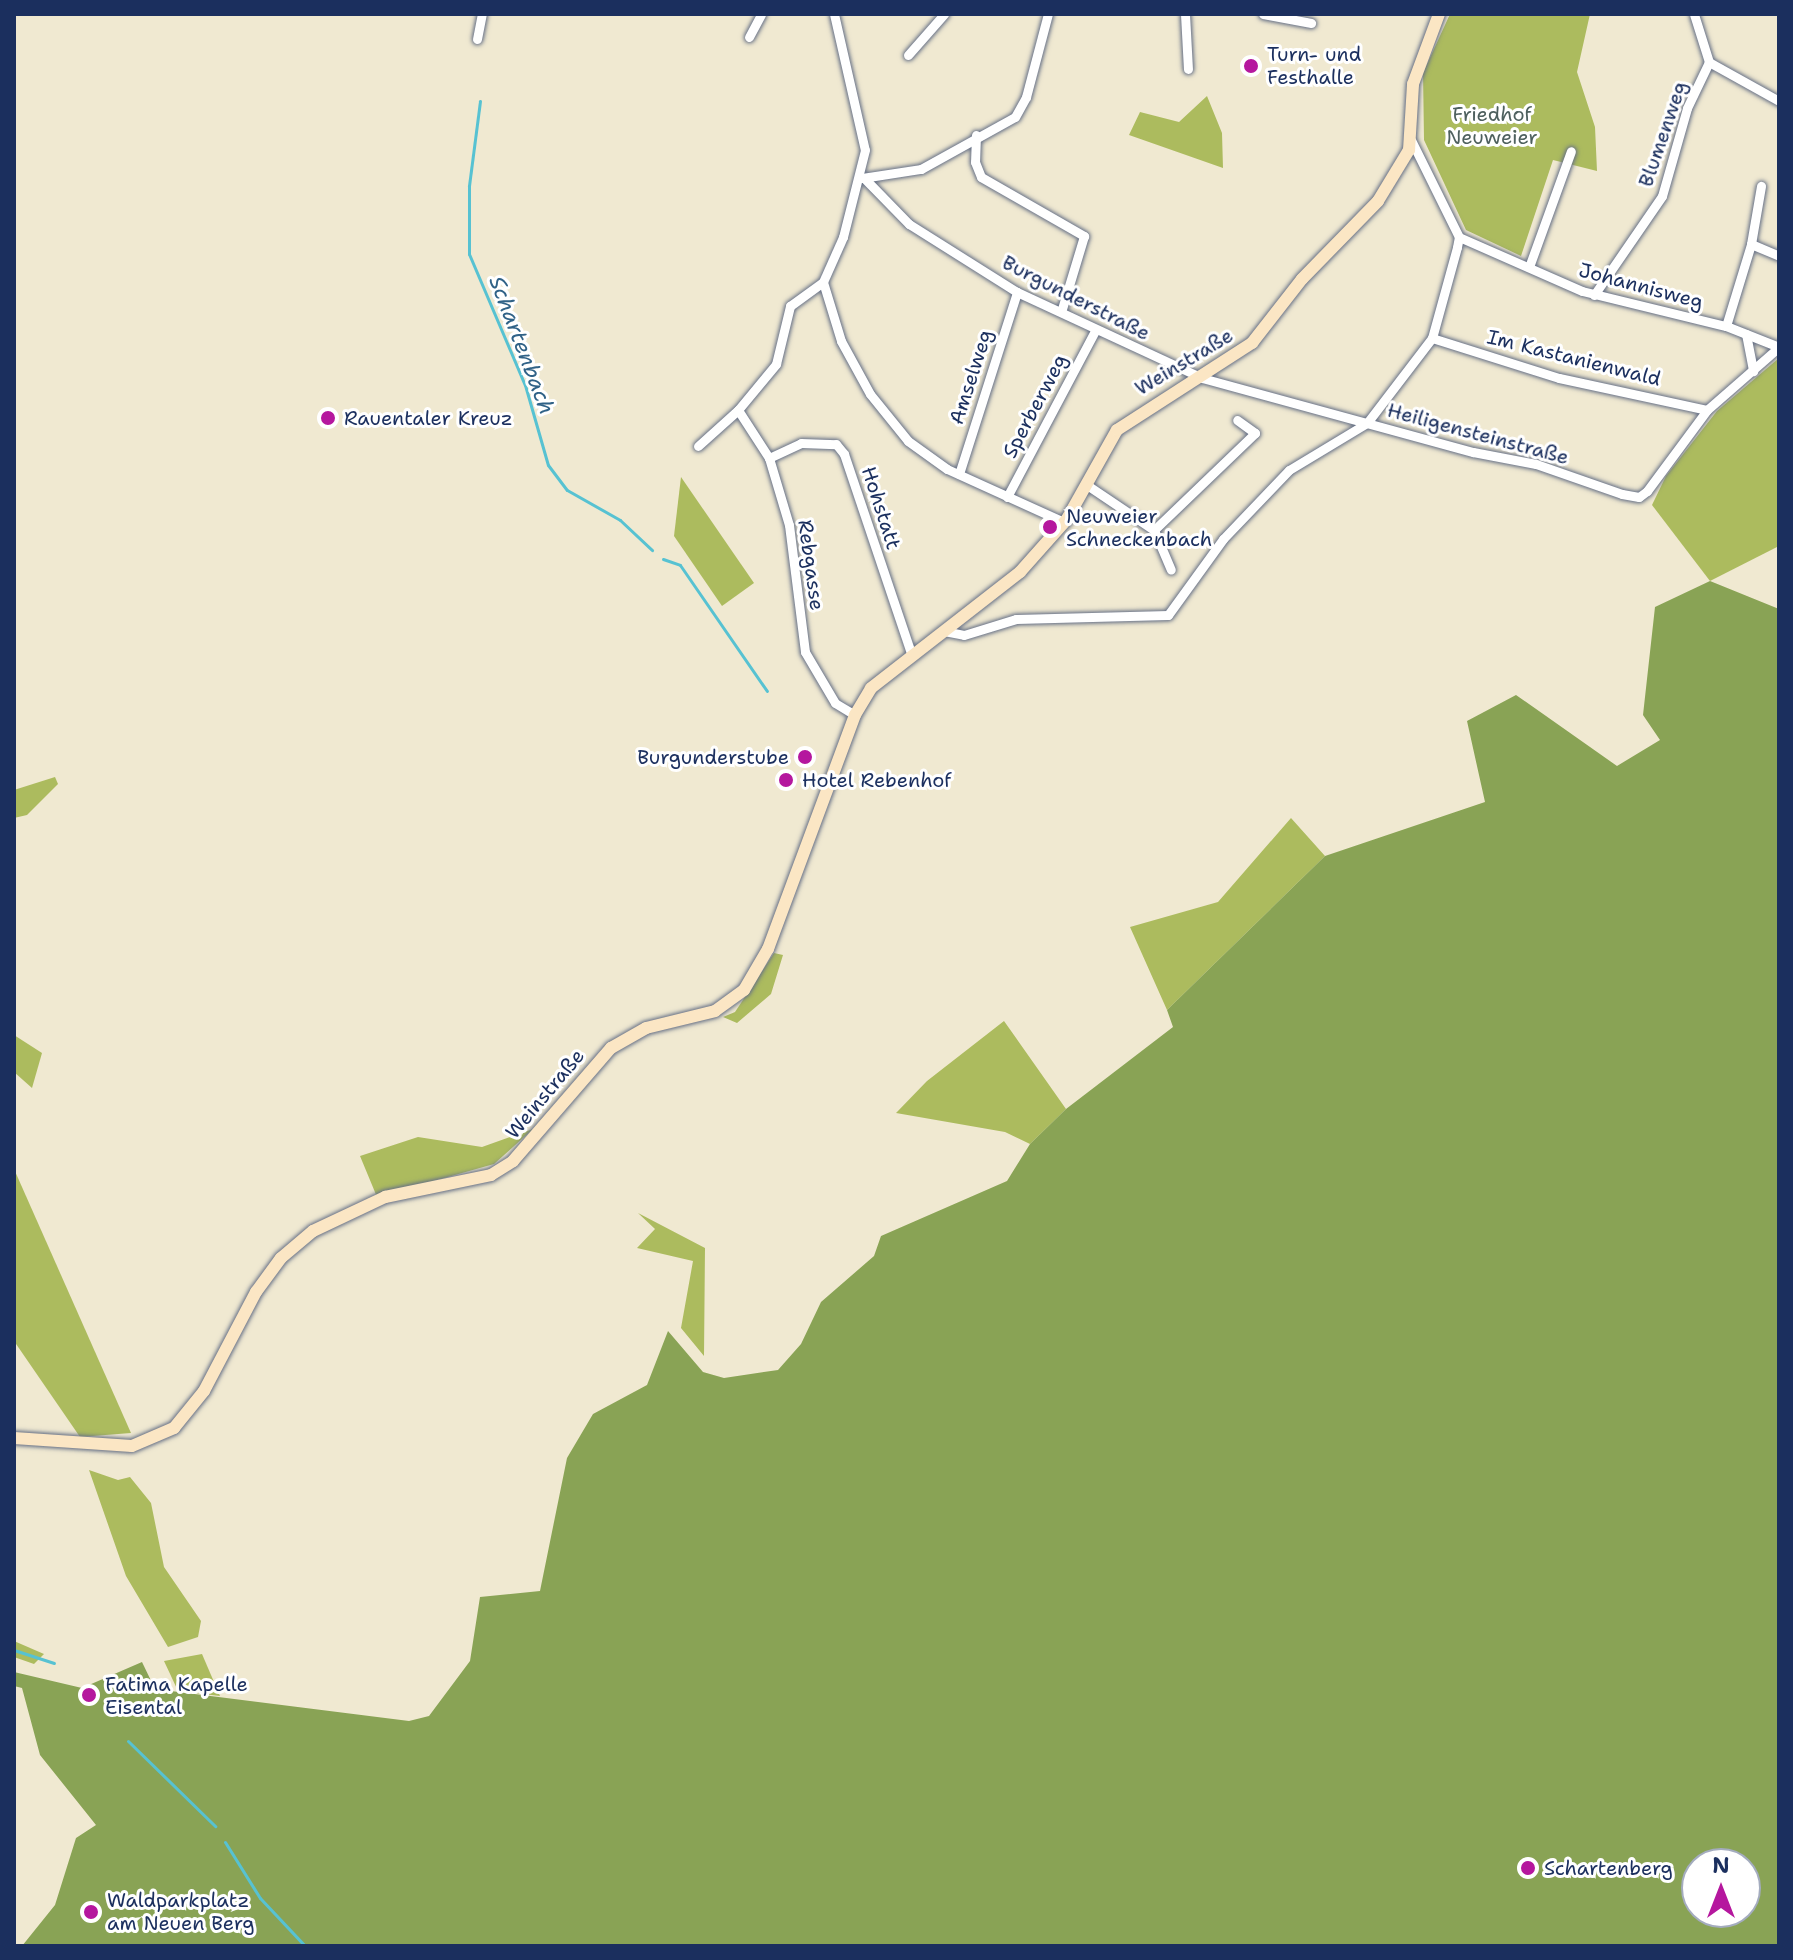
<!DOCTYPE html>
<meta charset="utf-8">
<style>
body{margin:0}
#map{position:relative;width:1793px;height:1960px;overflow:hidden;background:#f0e9d1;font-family:"Shantell Sans",sans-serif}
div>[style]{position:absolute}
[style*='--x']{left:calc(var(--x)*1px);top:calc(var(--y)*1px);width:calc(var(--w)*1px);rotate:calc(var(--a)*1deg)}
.green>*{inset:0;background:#acbb5e}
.forest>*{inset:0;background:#89a355}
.stream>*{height:3px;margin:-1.5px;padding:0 1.5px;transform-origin:1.5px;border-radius:1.5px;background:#57c2d2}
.roads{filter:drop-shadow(0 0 2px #667086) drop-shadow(0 0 2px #667086)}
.street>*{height:9px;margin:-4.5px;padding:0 4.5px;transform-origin:4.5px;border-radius:4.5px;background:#fff}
.secondary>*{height:12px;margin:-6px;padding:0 6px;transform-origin:6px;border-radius:6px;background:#fbe6c4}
.dots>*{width:22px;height:22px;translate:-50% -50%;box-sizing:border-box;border:4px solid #fff;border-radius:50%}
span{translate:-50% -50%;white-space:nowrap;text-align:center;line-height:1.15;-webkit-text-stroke:6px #fff;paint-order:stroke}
.poi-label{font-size:20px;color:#1b2f5e}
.left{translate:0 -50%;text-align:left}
.right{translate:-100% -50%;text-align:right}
.park-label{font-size:20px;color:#4e605e}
.street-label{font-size:20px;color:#1b2f5e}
.water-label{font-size:22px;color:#306287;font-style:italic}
.frame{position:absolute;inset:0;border:16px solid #1b2f5e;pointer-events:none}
.north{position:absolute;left:1681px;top:1848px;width:80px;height:80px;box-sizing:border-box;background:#fff;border:2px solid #a4acbf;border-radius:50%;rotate:0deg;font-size:22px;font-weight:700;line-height:32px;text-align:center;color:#1b2f5e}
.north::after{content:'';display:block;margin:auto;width:28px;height:36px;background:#b5179e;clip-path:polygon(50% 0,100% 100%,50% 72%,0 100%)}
</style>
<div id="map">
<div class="green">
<i style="clip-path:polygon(1450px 14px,1590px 14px,1577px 72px,1595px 127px,1597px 171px,1553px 160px,1521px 256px,1466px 230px,1424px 140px,1423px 73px)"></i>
<i style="clip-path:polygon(1207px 96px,1222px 133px,1223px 168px,1129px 135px,1140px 112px,1179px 122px)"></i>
<i style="clip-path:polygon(1779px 358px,1779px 546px,1710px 581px,1652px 505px,1666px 476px,1717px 411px)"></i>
<i style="clip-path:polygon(681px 477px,754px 583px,722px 606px,674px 536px)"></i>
<i style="clip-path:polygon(55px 777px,58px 784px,27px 815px,14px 818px,14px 790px)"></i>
<i style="clip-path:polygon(1291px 818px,1325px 856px,1167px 1010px,1130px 927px,1218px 902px)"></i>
<i style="clip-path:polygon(774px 953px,783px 955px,771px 994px,737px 1023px,723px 1017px,735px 1012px)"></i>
<i style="clip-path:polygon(1004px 1021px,1066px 1109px,1030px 1144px,1005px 1132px,896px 1113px,927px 1081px)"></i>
<i style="clip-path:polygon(14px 1035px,42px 1053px,32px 1088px,14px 1072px)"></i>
<i style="clip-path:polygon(533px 1129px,494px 1164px,377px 1197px,360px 1156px,418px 1137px,482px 1147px)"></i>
<i style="clip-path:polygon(14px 1169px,131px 1433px,80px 1437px,14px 1341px)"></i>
<i style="clip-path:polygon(638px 1213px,705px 1248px,704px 1356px,681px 1328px,693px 1261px,637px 1248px,655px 1229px)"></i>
<i style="clip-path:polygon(89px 1470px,118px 1480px,130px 1477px,151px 1503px,164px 1567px,201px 1621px,198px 1637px,168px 1647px,126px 1576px)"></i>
<i style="clip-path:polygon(14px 1642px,14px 1641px,44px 1654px,34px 1664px,14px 1657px)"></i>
<i style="clip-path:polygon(202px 1654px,220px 1696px,178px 1691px,164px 1661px)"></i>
</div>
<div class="forest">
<i style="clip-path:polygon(evenodd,1710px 581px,1779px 609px,1779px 1946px,22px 1946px,55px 1905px,76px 1838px,96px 1825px,40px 1755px,22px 1688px,14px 1686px,14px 1672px,82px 1688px,142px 1662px,155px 1689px,409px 1721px,429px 1716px,470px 1661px,480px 1597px,540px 1591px,567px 1458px,593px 1414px,647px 1385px,668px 1331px,703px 1372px,724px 1378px,778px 1370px,801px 1344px,821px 1302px,874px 1256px,881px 1236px,1007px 1181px,1030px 1144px,1066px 1109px,1173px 1027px,1167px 1010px,1325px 856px,1485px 802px,1467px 721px,1516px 695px,1617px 766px,1660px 740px,1643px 715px,1655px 607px,1710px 581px,1697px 1864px,1745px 1864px,1745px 1912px,1697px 1912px,1697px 1864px)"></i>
</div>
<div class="stream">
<i style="--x:480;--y:101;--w:86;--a:97.4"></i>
<i style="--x:469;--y:186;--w:68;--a:90"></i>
<i style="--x:469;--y:254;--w:142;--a:66.9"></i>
<i style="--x:525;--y:385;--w:83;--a:74"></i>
<i style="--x:548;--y:465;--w:31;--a:53"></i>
<i style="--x:567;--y:490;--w:61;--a:29.5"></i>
<i style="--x:620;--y:520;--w:44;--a:43.2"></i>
<i style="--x:663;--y:559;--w:18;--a:19"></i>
<i style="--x:680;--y:565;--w:153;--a:55.4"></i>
<i style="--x:14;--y:1650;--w:42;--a:18"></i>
<i style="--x:128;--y:1741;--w:122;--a:44.3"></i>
<i style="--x:225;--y:1842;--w:66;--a:58"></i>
<i style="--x:260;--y:1898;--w:66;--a:46.8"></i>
</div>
<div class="roads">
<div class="street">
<i style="--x:834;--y:14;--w:139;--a:77.2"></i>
<i style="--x:865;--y:150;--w:90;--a:104.2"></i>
<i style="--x:843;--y:237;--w:49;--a:114"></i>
<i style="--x:823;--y:282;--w:62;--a:73"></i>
<i style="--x:841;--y:341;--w:60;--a:61.3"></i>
<i style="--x:870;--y:394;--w:60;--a:51"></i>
<i style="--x:908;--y:441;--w:48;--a:35.7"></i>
<i style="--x:947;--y:469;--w:128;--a:24.4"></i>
<i style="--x:1185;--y:14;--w:55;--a:86.9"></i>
<i style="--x:1263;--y:14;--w:49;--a:10.6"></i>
<i style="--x:749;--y:37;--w:26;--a:-62"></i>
<i style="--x:477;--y:39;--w:25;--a:-79"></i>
<i style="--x:908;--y:55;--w:55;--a:-48.7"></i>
<i style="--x:1709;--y:62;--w:80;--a:29.1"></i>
<i style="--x:976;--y:135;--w:27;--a:92"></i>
<i style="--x:975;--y:162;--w:16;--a:68"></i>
<i style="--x:981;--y:177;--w:119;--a:29.8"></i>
<i style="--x:1084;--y:236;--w:79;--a:106.8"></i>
<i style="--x:862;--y:178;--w:60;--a:-8.7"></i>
<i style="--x:921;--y:169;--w:107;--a:-29"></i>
<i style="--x:1015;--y:117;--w:23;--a:-61"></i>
<i style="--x:1026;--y:97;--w:86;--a:-75.2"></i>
<i style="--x:866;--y:180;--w:62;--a:45.7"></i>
<i style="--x:909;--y:224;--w:128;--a:32.2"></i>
<i style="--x:1017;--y:292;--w:204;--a:24.9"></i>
<i style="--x:1202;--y:378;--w:281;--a:15.3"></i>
<i style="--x:1473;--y:452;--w:64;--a:10.8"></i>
<i style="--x:1536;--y:464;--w:91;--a:19.2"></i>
<i style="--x:1622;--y:494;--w:17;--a:10"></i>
<i style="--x:1639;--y:497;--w:10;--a:-37"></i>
<i style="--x:1647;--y:491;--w:101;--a:-53.5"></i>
<i style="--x:1707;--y:410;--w:96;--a:-41.2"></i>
<i style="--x:1459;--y:237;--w:134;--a:23.7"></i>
<i style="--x:1582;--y:291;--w:148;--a:13.7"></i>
<i style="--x:1726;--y:326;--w:57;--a:21.6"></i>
<i style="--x:1751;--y:244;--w:59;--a:-80.2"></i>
<i style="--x:1529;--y:267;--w:123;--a:-70.1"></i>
<i style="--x:1594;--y:295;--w:120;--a:-55.5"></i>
<i style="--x:1662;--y:196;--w:91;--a:-74.1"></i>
<i style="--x:1687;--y:108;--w:51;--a:-64.4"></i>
<i style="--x:1709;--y:62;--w:50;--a:-107.4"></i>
<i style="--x:1726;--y:326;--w:86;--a:-73"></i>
<i style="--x:1751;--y:244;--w:30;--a:23"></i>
<i style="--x:1746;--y:334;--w:38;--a:79"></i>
<i style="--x:1432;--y:338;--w:133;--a:17.5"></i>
<i style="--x:1559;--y:378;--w:151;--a:12.2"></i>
<i style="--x:738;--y:410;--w:57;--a:57.1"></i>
<i style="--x:769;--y:458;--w:70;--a:73.4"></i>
<i style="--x:789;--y:525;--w:128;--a:82.8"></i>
<i style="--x:805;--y:652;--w:59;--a:59.5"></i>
<i style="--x:835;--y:703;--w:23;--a:31"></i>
<i style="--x:698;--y:446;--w:54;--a:-42"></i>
<i style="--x:738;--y:410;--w:60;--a:-50.4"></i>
<i style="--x:776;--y:364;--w:60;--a:-76.4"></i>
<i style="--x:790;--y:306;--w:41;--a:-36"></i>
<i style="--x:769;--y:458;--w:35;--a:-25"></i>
<i style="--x:801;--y:443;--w:35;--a:2"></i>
<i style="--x:836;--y:444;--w:13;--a:51"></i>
<i style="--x:844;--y:454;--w:210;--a:71.4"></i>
<i style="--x:959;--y:474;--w:191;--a:-72.3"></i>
<i style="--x:1087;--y:485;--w:81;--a:33.9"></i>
<i style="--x:1154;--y:530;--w:43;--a:67"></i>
<i style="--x:1007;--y:497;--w:188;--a:-62.1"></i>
<i style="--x:1154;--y:530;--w:140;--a:-43.8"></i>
<i style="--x:1255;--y:433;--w:22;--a:-144"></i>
<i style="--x:944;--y:631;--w:20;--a:11"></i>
<i style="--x:964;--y:635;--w:54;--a:-17.1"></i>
<i style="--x:1016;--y:619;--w:152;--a:-1.5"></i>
<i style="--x:1168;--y:615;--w:94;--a:-54.1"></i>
<i style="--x:1223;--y:539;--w:95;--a:-46.3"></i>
<i style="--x:1289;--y:470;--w:91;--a:-31.1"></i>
<i style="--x:1367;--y:423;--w:107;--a:-52.6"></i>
<i style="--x:1432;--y:338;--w:94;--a:-74.6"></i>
<i style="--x:1457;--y:247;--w:10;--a:-79"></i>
<i style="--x:1459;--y:237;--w:108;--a:-116.3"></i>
</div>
<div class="secondary">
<i style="--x:14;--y:1438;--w:118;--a:3.9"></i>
<i style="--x:132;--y:1446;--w:46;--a:-23.2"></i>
<i style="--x:174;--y:1428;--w:48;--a:-51"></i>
<i style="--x:204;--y:1391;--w:112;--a:-62.3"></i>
<i style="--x:256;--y:1292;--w:42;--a:-53.7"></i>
<i style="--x:281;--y:1258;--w:42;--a:-40.2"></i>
<i style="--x:313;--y:1231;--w:80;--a:-25.3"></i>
<i style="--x:385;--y:1197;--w:108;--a:-11.7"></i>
<i style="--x:491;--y:1175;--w:26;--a:-32"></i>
<i style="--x:513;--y:1161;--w:150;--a:-49.1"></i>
<i style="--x:611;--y:1048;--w:40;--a:-29.7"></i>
<i style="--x:646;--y:1028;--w:71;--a:-13.8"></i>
<i style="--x:715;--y:1011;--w:36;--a:-36"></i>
<i style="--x:744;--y:990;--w:48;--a:-59.7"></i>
<i style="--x:768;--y:949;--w:250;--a:-69.6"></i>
<i style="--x:855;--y:715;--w:31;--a:-59"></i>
<i style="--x:871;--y:688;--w:189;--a:-37.9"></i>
<i style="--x:1020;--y:572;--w:71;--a:-48.4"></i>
<i style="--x:1067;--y:519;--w:102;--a:-60.7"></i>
<i style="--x:1117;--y:430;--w:161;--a:-32.8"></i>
<i style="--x:1252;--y:343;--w:81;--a:-52"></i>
<i style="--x:1302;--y:279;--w:109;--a:-45.7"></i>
<i style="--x:1378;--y:201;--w:60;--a:-58.7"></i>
<i style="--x:1409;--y:150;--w:66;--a:-86.5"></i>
<i style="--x:1413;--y:84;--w:75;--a:-69.6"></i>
</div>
</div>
<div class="dots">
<i style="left:1251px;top:66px;background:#b5179e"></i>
<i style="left:328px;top:418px;background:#b5179e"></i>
<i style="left:1050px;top:527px;background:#b5179e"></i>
<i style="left:805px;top:757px;background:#b5179e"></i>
<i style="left:786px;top:780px;background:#b5179e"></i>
<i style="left:89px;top:1695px;background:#b5179e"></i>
<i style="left:1528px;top:1868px;background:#b5179e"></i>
<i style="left:91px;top:1912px;background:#b5179e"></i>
</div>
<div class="poi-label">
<span class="left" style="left:1267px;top:66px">Turn- und<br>Festhalle</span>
<span class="left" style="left:344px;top:418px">Rauentaler Kreuz</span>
<span class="left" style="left:1066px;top:528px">Neuweier<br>Schneckenbach</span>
<span class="right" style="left:789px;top:757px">Burgunderstube</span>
<span class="left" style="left:802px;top:780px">Hotel Rebenhof</span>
<span class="left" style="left:105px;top:1696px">Fatima Kapelle<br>Eisental</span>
<span class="left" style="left:1544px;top:1868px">Schartenberg</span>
<span class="left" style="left:107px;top:1912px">Waldparkplatz<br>am Neuen Berg</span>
</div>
<div class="park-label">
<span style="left:1492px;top:126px">Friedhof<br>Neuweier</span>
</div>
<div class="street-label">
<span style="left:1663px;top:134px;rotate:-71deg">Blumenweg</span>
<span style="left:1641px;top:286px;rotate:15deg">Johannisweg</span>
<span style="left:1076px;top:298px;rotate:27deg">Burgunderstraße</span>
<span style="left:1574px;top:358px;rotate:14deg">Im Kastanienwald</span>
<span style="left:1184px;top:362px;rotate:-31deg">Weinstraße</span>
<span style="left:971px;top:377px;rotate:-72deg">Amselweg</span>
<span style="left:1035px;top:406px;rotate:-62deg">Sperberweg</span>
<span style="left:1478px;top:434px;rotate:15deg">Heiligensteinstraße</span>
<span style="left:881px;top:508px;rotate:72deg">Hohstatt</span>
<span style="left:811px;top:565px;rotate:82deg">Rebgasse</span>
<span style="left:545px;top:1094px;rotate:-50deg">Weinstraße</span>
</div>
<div class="water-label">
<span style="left:522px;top:345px;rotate:69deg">Schartenbach</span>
</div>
<div class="frame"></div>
<div class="north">N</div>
</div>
